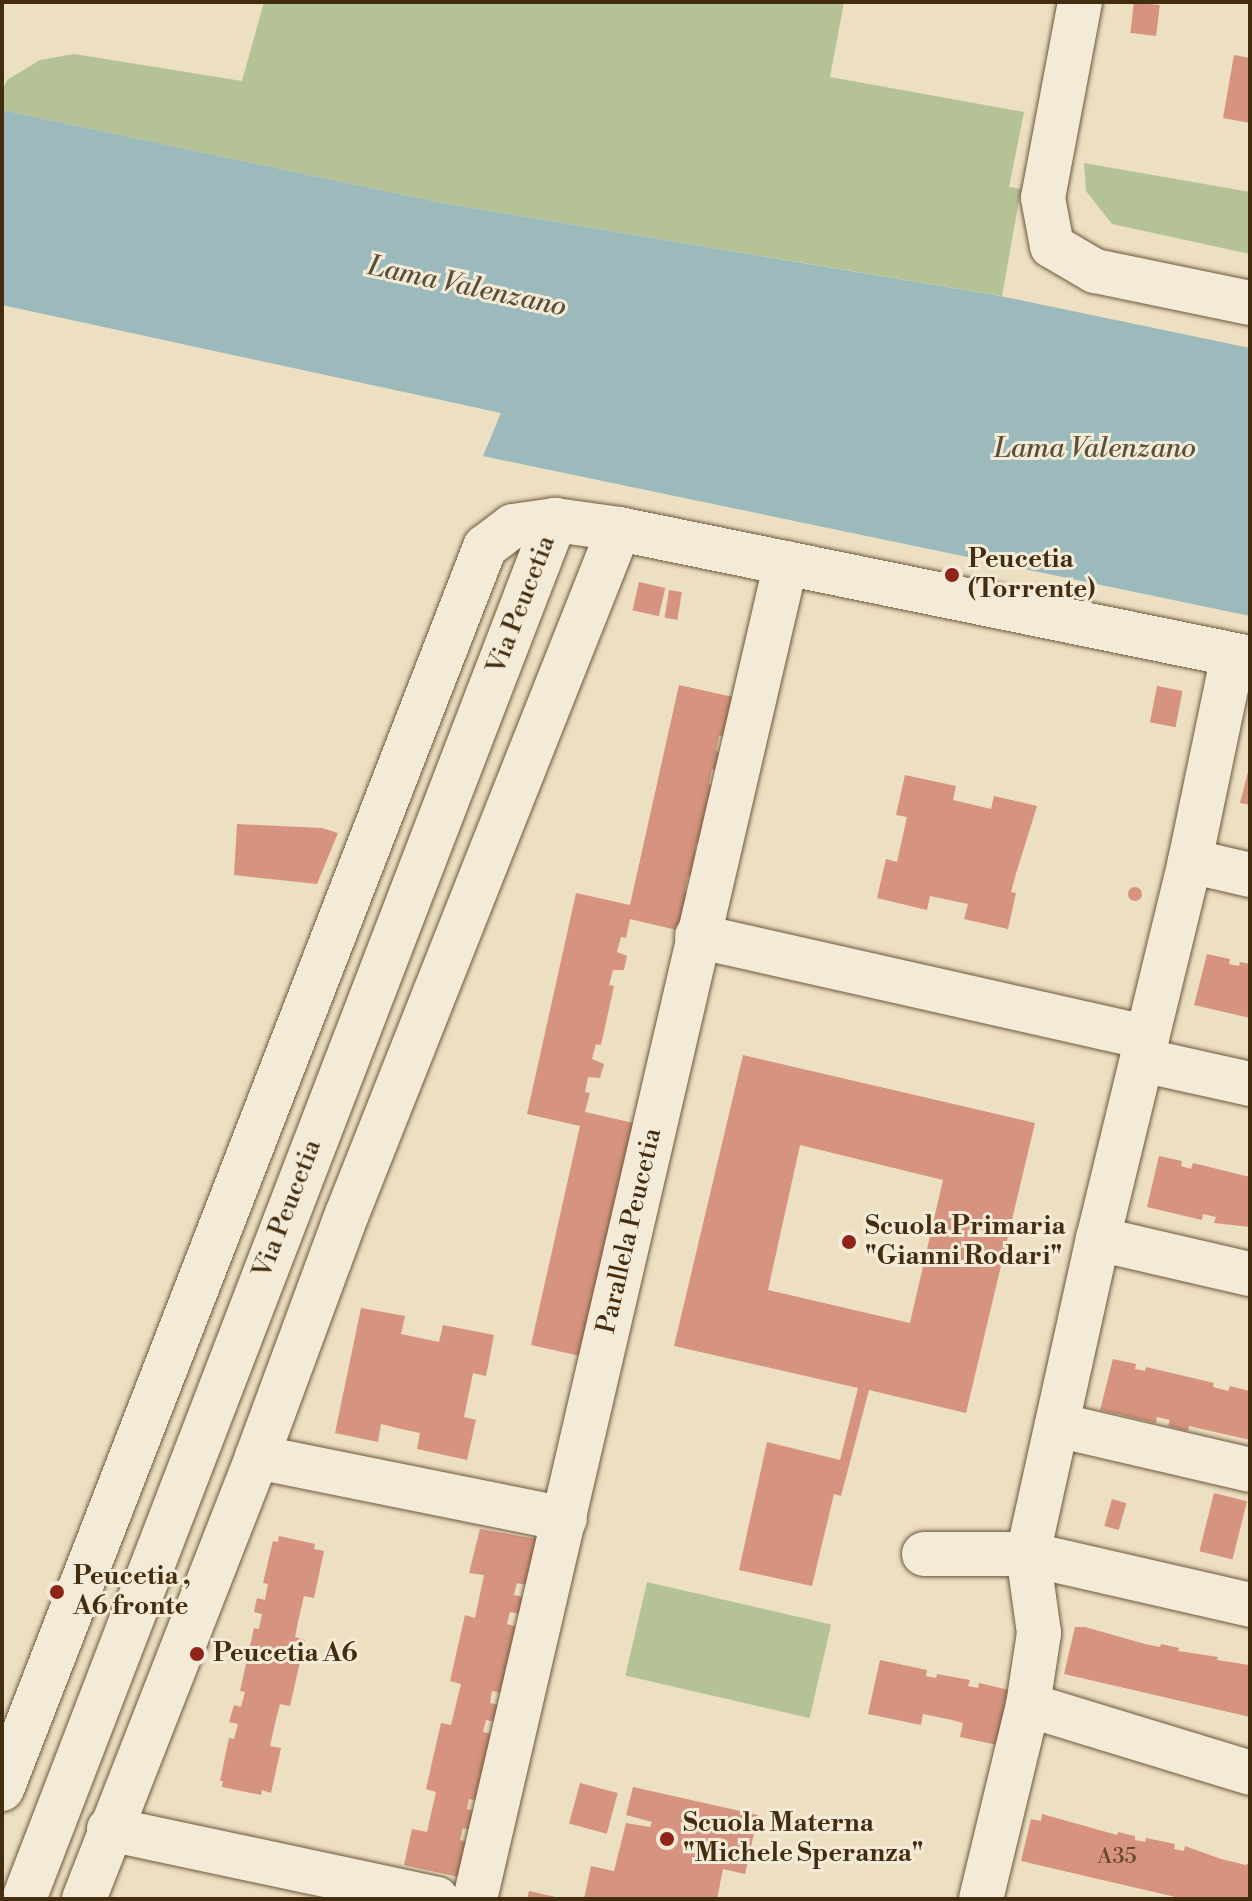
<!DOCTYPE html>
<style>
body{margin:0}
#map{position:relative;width:1252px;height:1901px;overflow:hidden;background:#ecdfc2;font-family:"Libre Bodoni",serif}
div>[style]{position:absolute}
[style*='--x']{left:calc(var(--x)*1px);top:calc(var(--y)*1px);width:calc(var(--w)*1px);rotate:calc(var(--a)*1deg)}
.green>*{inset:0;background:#b4c296;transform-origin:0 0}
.water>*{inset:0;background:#9cbabc}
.building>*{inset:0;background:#d6937f;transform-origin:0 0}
.round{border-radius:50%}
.roads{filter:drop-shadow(0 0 2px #6e593c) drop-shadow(0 0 2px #6e593c)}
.minor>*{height:44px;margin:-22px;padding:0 22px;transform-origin:22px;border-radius:22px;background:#f3ead7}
.dots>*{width:22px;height:22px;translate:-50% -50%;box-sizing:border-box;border:4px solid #f3ead7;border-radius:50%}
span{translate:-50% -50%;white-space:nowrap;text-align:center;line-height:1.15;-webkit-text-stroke:6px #f3ead7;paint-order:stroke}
.number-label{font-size:22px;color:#68462b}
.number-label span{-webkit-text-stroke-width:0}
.poi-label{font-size:26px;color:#442c0f;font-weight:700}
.left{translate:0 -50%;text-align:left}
.street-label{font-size:26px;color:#442c0f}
.water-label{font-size:28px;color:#5a503a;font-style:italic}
.frame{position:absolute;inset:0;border:4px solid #442c0f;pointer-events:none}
</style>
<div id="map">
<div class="green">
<i style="clip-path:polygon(264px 2px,844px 2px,830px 77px,1024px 112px,1009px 187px,1021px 189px,1002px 296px,437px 202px,2px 110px,2px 91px,7px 80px,40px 60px,74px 54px,242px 81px)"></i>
<i style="clip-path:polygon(1084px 163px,1250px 192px,1250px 254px,1112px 224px,1086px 191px)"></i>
<i style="left:647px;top:1582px;width:189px;height:96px;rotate:13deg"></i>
</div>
<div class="water">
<i style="clip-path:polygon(2px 110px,437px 202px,995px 295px,1250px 348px,1250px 616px,483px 456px,501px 413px,2px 305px)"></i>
</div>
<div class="building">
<i style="left:1134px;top:2px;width:26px;height:31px;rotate:7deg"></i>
<i style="clip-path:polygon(1234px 55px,1250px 58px,1250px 123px,1223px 118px)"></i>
<i style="left:639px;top:582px;width:27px;height:29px;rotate:13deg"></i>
<i style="left:669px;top:590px;width:13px;height:28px;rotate:9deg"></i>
<i style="clip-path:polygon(679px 685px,733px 697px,724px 736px,719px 736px,716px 751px,721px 752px,717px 770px,712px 769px,709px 784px,714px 785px,701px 844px,696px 843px,693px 877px,688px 876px,685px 891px,690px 892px,681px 931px,630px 919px,626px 938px,621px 937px,617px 952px,627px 956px,624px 970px,613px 970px,609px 985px,614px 986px,601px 1045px,596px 1044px,592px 1059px,604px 1064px,600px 1078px,588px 1077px,585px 1092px,590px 1093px,585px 1112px,638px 1124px,629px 1163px,624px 1162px,585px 1357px,531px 1345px,580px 1126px,527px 1114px,576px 893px,630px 905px)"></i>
<i style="left:1157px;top:686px;width:26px;height:37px;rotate:11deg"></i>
<i style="clip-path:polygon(1249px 768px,1250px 768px,1250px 805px,1240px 803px)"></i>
<i style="clip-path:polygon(905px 775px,956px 786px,953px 800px,991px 809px,994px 796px,1037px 806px,1015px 877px,1011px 892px,1016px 893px,1008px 929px,964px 919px,968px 904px,930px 896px,927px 910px,877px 898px,886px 859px,897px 862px,907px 817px,896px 815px)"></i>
<i style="clip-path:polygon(237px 824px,322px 828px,338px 833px,317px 884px,234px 875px)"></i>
<i class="round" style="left:1128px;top:887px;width:14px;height:14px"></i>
<i style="clip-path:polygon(1207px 954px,1230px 959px,1229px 964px,1239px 966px,1240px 962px,1250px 964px,1250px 1018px,1194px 1005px)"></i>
<i style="clip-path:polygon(evenodd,743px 1055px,1035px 1123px,966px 1413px,869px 1390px,841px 1496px,834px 1494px,812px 1586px,739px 1570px,767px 1442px,840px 1460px,858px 1388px,674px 1346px,743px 1055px,800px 1145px,943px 1180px,910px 1323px,768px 1290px,800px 1145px)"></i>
<i style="clip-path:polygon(1159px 1156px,1182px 1161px,1181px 1166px,1191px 1169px,1193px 1163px,1250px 1177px,1250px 1227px,1214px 1223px,1216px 1217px,1203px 1214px,1202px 1220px,1147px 1207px)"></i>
<i style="clip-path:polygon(361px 1308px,405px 1316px,401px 1334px,439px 1342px,443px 1325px,494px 1335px,486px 1376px,473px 1373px,464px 1417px,476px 1420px,467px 1460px,417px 1449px,420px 1433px,397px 1428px,381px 1424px,378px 1442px,335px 1433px)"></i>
<i style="clip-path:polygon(1113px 1359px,1136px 1364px,1135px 1369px,1145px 1371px,1146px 1367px,1214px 1383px,1213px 1387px,1228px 1391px,1230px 1386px,1250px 1391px,1250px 1440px,1189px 1426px,1188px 1431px,1168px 1426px,1170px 1420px,1157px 1417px,1156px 1423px,1100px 1410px)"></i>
<i style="left:1214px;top:1493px;width:34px;height:60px;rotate:14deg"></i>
<i style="left:1112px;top:1499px;width:15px;height:28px;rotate:16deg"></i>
<i style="clip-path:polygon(480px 1529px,536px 1539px,526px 1585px,517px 1583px,514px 1595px,523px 1597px,520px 1614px,510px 1612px,507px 1624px,517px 1627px,502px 1693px,492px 1691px,490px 1703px,499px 1705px,495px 1722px,486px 1720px,483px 1732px,493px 1734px,478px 1801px,469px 1799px,467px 1809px,476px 1812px,471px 1830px,463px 1828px,460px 1840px,469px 1842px,459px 1877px,404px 1865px,412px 1829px,427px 1832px,436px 1792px,426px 1789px,441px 1723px,451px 1725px,461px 1684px,450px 1681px,465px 1615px,475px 1618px,484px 1575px,469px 1573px)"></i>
<i style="clip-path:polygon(279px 1536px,315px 1544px,314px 1549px,324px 1551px,314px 1598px,304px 1596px,298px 1622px,295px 1637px,305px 1640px,290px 1706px,280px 1704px,276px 1719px,270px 1746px,281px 1748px,271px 1793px,262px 1790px,261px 1795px,222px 1787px,223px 1781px,220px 1781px,229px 1738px,234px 1739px,238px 1724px,229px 1722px,234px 1705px,241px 1707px,245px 1692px,240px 1691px,254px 1628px,259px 1629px,262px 1614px,254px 1612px,257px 1598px,265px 1600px,268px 1584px,263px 1583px,273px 1541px,278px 1542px)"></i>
<i style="clip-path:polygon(1075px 1627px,1085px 1627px,1145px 1644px,1160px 1647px,1161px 1644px,1179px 1648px,1178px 1651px,1218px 1657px,1217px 1660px,1249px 1665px,1250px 1717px,1064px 1674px)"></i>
<i style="clip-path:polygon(880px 1660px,927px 1670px,926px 1676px,936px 1678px,937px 1674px,970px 1680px,968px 1686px,978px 1688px,979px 1683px,1009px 1690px,997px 1745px,960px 1737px,963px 1723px,952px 1720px,923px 1714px,921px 1725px,868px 1714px)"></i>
<i style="left:580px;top:1783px;width:39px;height:42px;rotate:15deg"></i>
<i style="clip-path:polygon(633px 1787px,758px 1815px,745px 1874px,723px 1869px,717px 1899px,584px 1899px,591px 1866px,614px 1871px,626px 1823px,650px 1827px,652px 1822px,626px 1815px)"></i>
<i style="clip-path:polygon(1042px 1814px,1117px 1835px,1118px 1832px,1135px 1836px,1135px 1840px,1145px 1842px,1146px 1838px,1175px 1844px,1174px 1849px,1184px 1851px,1185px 1846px,1221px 1859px,1246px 1865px,1250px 1862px,1250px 1899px,1184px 1899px,1021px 1861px,1031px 1819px,1041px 1821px)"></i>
<i style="clip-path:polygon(529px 1891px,560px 1898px,560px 1899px,527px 1899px)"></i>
</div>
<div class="roads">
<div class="minor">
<i style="--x:1080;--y:2;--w:199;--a:100.7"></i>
<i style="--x:1043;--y:198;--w:49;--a:79.4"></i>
<i style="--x:1052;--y:246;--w:50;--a:30.2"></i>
<i style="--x:1095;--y:271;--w:158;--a:11.7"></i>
<i style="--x:1190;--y:861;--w:62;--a:13.1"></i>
<i style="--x:697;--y:936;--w:461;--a:12.7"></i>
<i style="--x:1142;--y:1060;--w:111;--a:12.5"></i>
<i style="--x:1098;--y:1239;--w:156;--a:13"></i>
<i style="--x:1057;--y:1425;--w:198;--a:13.1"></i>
<i style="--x:257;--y:1457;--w:314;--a:11.4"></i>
<i style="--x:924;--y:1554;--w:104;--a:0"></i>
<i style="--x:1028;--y:1554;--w:228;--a:12.9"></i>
<i style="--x:1028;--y:1705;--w:232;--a:17"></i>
<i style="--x:2;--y:1789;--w:1333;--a:-68.75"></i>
<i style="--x:485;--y:547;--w:35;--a:-37"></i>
<i style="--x:513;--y:526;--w:42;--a:-8.1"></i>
<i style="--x:555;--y:520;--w:65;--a:8"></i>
<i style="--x:619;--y:529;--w:644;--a:11.55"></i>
<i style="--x:109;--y:1829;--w:335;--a:12"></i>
<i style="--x:24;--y:1899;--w:1478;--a:-68.94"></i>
<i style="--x:84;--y:1899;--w:475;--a:-68.6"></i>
<i style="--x:257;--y:1457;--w:259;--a:-69.7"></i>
<i style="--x:347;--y:1214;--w:737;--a:-68.34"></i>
<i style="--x:475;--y:1899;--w:1372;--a:-76.9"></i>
<i style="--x:981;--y:1899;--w:200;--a:-76.4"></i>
<i style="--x:1028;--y:1705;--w:73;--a:-81.3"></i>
<i style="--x:1039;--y:1633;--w:80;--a:-97.9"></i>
<i style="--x:1028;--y:1554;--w:323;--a:-77.5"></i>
<i style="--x:1098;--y:1239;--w:389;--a:-76.3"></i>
<i style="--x:1190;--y:861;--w:210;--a:-78.2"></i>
</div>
</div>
<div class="dots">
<i style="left:952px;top:575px;background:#8f2418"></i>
<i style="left:849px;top:1242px;background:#8f2418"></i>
<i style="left:57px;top:1592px;background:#8f2418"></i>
<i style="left:197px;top:1654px;background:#8f2418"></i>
<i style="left:667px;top:1839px;background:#8f2418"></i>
</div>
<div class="number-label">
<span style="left:1117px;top:1857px">A35</span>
</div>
<div class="poi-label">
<span class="left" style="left:968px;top:575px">Peucetia<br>(Torrente)</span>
<span class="left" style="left:865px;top:1242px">Scuola Primaria<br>"Gianni Rodari"</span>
<span class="left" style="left:73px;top:1592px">Peucetia ,<br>A6 fronte</span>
<span class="left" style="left:213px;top:1654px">Peucetia A6</span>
<span class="left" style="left:683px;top:1839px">Scuola Materna<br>"Michele Speranza"</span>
</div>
<div class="street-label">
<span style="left:522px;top:605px;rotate:-69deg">Via Peucetia</span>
<span style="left:288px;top:1209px;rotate:-69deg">Via Peucetia</span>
<span style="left:630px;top:1231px;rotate:-77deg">Parallela Peucetia</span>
</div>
<div class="water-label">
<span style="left:467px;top:287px;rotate:12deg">Lama Valenzano</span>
<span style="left:1095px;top:449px">Lama Valenzano</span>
</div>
<div class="frame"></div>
</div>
